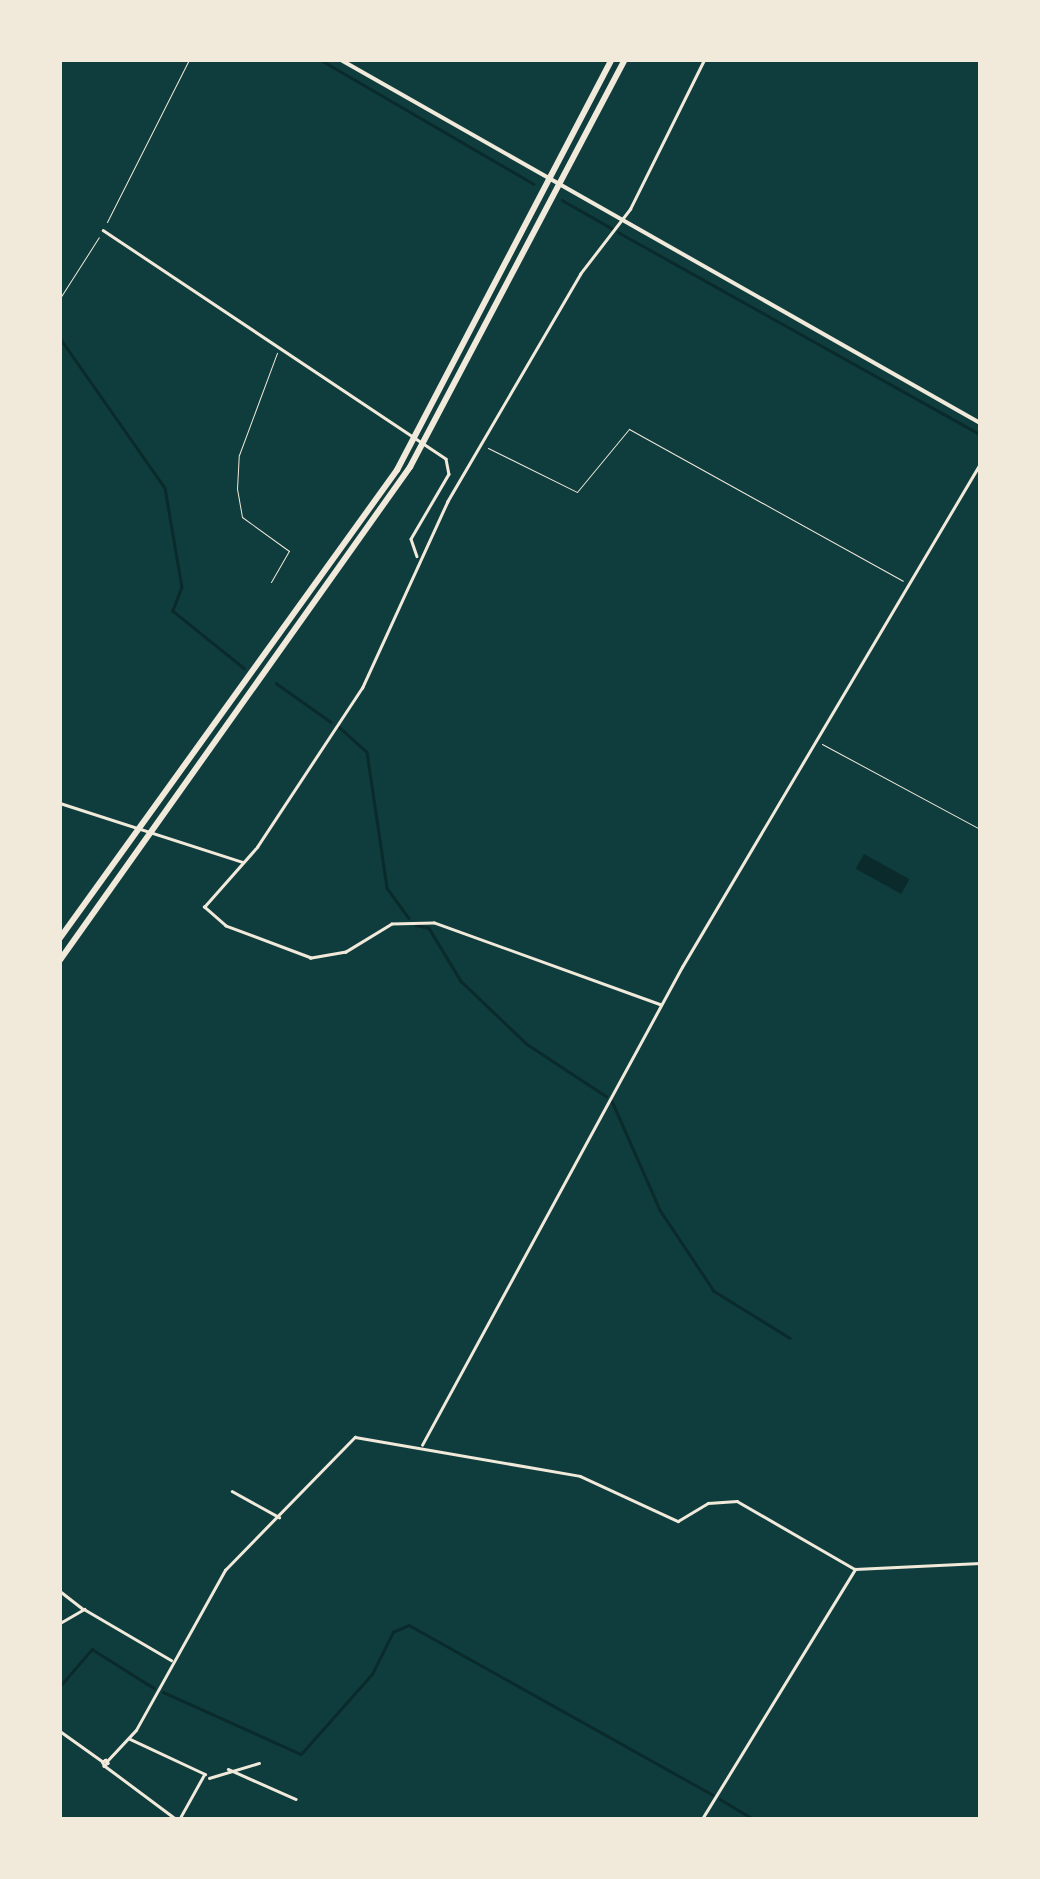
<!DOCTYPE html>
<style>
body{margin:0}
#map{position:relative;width:1040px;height:1879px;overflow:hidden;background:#0f3d3e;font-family:Figtree,sans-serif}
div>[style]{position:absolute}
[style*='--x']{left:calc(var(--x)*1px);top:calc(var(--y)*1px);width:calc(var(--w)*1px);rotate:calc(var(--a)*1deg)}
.water>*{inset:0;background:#0a2a2b;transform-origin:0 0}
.stream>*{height:2.5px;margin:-1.25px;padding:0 1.25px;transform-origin:1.25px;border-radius:1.25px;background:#0a2a2b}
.path>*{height:1px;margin:-0.5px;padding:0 0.5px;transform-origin:0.5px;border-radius:0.5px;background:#f1e9da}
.minor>*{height:2.5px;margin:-1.25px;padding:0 1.25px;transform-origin:1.25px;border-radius:1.25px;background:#f1e9da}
.tertiary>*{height:4px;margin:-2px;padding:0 2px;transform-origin:2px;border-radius:2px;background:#f1e9da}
.motorway>*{height:6px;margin:-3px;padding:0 3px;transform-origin:3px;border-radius:3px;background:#f1e9da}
span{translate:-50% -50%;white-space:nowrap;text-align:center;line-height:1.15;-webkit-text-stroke:10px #f1e9da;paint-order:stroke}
.frame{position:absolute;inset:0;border:62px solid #f1e9da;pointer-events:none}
</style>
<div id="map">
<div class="water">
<i style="left:864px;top:854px;width:52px;height:17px;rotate:29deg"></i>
</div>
<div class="stream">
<i style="--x:321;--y:60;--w:246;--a:30.2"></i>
<i style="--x:562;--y:200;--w:59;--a:29.6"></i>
<i style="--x:618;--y:232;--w:415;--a:29.2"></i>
<i style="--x:60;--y:338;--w:183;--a:55"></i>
<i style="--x:165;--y:488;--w:100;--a:80.3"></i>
<i style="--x:182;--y:587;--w:26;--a:111"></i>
<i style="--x:173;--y:611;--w:91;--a:38.8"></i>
<i style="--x:276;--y:683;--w:67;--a:35.3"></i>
<i style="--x:337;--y:725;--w:40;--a:42"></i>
<i style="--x:367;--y:752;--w:137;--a:81.6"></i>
<i style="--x:387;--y:888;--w:37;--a:54"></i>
<i style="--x:416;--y:925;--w:13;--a:13"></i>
<i style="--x:429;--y:928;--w:62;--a:58.9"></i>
<i style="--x:461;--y:981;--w:91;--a:43.7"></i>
<i style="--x:527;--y:1044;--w:95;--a:33.4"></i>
<i style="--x:612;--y:1101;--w:119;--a:66.2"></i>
<i style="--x:660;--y:1210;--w:97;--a:56.3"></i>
<i style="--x:714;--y:1291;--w:89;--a:31.7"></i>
<i style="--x:60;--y:1686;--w:49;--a:-49.1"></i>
<i style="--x:92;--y:1649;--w:73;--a:32.2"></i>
<i style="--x:163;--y:1692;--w:151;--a:24.2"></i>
<i style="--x:301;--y:1754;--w:107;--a:-48.4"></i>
<i style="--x:372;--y:1674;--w:47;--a:-63.4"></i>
<i style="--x:393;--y:1632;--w:17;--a:-24"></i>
<i style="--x:409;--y:1625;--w:348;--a:29.2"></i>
<i style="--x:720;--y:1799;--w:39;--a:31"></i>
</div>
<div class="path">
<i style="--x:107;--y:222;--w:182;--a:-63.2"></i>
<i style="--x:60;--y:298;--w:72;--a:-57.4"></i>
<i style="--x:488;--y:448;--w:99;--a:26.3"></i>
<i style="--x:577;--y:492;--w:82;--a:-50.5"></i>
<i style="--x:629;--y:429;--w:313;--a:29"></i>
<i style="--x:271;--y:582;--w:36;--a:-60"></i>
<i style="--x:289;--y:551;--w:58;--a:-144.1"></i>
<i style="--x:242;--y:517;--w:28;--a:-100"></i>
<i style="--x:237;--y:489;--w:34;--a:-87"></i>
<i style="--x:239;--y:455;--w:109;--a:-69.6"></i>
<i style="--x:822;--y:744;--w:179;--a:28.3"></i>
</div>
<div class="minor">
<i style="--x:103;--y:230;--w:412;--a:33.7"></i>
<i style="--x:446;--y:459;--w:15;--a:79"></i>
<i style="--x:449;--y:474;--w:75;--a:120.3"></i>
<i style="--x:411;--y:539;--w:18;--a:71"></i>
<i style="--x:60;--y:803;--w:192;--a:17.9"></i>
<i style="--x:661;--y:1005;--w:241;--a:-160.1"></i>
<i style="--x:434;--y:923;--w:42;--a:178.6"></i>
<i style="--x:392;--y:924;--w:54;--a:148.7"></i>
<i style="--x:346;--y:952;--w:36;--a:170"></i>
<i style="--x:311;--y:958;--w:91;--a:-159.4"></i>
<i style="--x:226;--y:926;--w:29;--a:-139"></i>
<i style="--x:204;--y:907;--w:80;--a:-48.5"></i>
<i style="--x:257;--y:847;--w:191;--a:-56.6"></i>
<i style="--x:362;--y:688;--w:205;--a:-65.4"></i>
<i style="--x:447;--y:502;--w:264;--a:-59.7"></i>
<i style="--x:580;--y:274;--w:82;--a:-52.4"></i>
<i style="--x:630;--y:209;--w:166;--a:-63.6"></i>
<i style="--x:422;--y:1445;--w:544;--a:-61.46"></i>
<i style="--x:682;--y:967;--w:585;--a:-59.36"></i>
<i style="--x:232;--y:1491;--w:54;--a:29"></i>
<i style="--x:60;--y:1591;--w:28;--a:38"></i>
<i style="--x:60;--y:1623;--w:28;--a:-30"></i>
<i style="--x:84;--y:1609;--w:101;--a:30.4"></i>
<i style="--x:60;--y:1731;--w:52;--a:35.5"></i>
<i style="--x:130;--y:1739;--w:83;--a:25"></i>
<i style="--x:205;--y:1774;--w:51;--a:119.1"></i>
<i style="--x:105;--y:1760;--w:4;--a:45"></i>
<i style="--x:108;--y:1763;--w:5;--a:143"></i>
<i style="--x:104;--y:1766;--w:4;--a:-117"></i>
<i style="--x:102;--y:1762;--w:4;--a:-34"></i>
<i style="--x:107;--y:1761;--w:42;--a:-46.9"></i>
<i style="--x:136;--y:1730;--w:183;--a:-60.9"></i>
<i style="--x:225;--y:1570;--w:186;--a:-45.7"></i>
<i style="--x:355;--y:1437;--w:228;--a:9.8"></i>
<i style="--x:580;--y:1476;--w:108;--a:24.7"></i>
<i style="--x:678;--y:1521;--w:35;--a:-31"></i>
<i style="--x:708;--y:1503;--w:29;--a:-4"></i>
<i style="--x:737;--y:1501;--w:136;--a:30"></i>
<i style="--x:855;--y:1569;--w:125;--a:-2.7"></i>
<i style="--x:105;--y:1766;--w:89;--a:36.7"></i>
<i style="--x:228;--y:1769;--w:74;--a:23.8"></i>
<i style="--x:209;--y:1778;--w:52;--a:-16.7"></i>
<i style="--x:702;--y:1819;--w:293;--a:-58.5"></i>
</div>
<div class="tertiary">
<i style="--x:341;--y:60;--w:735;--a:29.6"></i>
</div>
<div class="motorway">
<i style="--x:60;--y:938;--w:577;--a:-54.24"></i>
<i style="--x:397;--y:470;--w:462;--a:-62.4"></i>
<i style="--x:60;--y:960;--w:605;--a:-54.63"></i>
<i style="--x:410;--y:467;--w:460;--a:-62.2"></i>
</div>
<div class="frame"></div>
</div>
